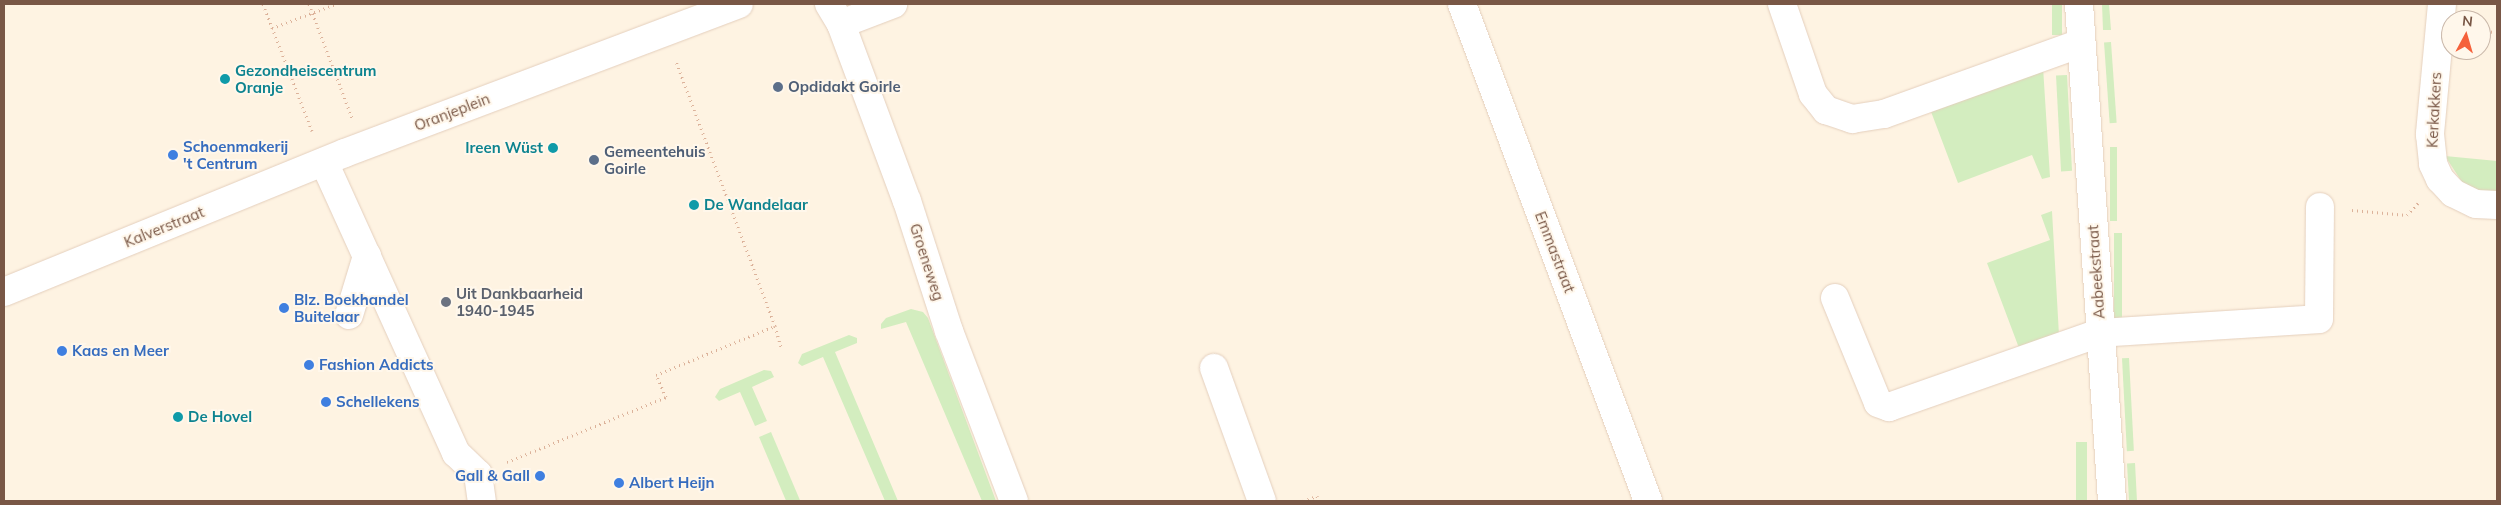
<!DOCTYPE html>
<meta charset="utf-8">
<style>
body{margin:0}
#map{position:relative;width:2501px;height:505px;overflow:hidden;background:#fef3e2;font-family:Mulish,sans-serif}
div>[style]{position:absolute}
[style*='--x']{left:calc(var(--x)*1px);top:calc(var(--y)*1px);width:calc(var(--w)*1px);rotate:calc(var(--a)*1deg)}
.green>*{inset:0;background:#d3edbf;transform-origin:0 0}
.path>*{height:3px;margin-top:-1.5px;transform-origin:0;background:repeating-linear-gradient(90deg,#dcb29a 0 1px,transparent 0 5px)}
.roads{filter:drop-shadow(0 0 1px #e4cfbd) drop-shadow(0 0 1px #e4cfbd)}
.minor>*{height:28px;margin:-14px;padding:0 14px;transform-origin:14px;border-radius:14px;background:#fff}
.dots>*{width:14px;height:14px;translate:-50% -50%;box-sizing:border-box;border:2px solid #fff7eb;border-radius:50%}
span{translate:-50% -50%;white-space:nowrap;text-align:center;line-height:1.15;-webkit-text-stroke:4px #fff7eb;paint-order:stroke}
.culture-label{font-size:15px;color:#0d838f;font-weight:700}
.left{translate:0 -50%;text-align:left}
.right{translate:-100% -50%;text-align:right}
.service-label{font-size:15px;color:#4e5e75;font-weight:700}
.street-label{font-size:15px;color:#795746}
.shop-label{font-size:15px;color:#366cbe;font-weight:700}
.worship-label{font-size:15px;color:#5b616d;font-weight:700}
.frame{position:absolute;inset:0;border:5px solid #795746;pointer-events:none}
.north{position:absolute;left:2441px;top:10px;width:50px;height:50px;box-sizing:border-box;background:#fff7eb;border:1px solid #c9b7a9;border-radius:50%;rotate:6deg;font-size:14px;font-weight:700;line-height:20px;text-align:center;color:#795746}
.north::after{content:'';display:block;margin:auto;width:18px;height:22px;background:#f5613b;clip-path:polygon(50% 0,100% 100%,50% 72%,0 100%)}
</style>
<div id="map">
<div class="green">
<i style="left:2052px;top:4px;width:10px;height:31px"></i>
<i style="clip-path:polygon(2102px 4px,2109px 4px,2111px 30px,2103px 30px)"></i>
<i style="left:2111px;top:42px;width:81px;height:7px;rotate:86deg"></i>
<i style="clip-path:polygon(2043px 67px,2050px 177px,2042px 179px,2032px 155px,1958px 183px,1930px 109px)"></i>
<i style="left:2067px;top:75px;width:96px;height:11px;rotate:87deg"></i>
<i style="left:2110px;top:147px;width:7px;height:74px"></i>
<i style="clip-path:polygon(2445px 156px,2497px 161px,2497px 192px,2479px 191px,2462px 182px)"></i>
<i style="clip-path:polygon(2052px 211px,2059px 335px,2019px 348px,1987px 263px,2050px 240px,2041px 215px)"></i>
<i style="left:2114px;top:233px;width:8px;height:86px"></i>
<i style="clip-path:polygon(911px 309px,923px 312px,928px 318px,996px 501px,982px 501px,906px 322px,881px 329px,881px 324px,886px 318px)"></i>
<i style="clip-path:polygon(849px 335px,857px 338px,857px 343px,835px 352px,898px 501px,885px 501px,823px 357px,802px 366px,798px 363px,802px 354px)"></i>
<i style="left:2129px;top:358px;width:93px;height:7px;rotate:87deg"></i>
<i style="clip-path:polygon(764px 370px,771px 371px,774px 377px,752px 387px,767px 421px,755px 426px,740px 392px,719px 401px,715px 397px,720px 389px)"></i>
<i style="left:771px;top:432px;width:75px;height:13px;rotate:67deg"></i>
<i style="left:2076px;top:442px;width:11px;height:59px"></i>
<i style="left:2135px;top:463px;width:38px;height:8px;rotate:87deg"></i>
</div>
<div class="path">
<i style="--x:263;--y:4;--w:136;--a:68.9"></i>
<i style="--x:309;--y:4;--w:122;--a:69.3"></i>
<i style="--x:272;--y:28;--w:68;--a:-20.6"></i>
<i style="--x:2481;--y:31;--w:16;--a:4"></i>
<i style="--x:2352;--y:210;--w:55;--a:5.2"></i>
<i style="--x:2407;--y:215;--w:18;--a:-47"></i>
<i style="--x:775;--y:326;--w:22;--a:74"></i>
<i style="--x:507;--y:462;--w:172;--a:-22.2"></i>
<i style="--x:666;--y:397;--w:24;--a:-114"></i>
<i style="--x:656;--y:375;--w:129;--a:-22.4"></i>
<i style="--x:775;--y:326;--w:283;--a:-110.5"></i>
<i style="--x:1303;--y:501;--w:15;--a:-20"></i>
<i style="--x:1317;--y:496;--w:5;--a:68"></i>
</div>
<div class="roads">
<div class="minor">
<i style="--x:829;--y:4;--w:23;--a:59"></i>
<i style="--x:841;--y:24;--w:56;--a:-21"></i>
<i style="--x:1462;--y:4;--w:531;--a:69.48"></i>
<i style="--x:1782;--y:4;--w:95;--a:71"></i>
<i style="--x:1813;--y:94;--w:21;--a:51"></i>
<i style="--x:1826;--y:110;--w:28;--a:19"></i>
<i style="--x:1852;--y:119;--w:32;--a:-9"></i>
<i style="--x:1884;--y:114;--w:209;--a:-19.8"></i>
<i style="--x:2079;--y:4;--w:498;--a:86.2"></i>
<i style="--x:2442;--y:4;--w:131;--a:95.3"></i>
<i style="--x:2430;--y:134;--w:30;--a:84"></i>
<i style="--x:2433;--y:164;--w:17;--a:65"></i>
<i style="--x:2440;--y:179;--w:19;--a:47"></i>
<i style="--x:2453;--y:193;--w:25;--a:26"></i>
<i style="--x:2476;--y:204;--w:21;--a:3"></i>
<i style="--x:841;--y:24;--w:189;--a:69.6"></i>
<i style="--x:907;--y:201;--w:137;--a:72.1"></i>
<i style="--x:949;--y:331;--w:182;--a:69.1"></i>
<i style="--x:324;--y:162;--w:320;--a:65.6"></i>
<i style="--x:456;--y:453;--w:30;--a:44"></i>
<i style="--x:478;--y:474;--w:27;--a:82"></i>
<i style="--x:4;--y:292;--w:368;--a:-22.2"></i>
<i style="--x:345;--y:153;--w:421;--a:-20.7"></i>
<i style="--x:1835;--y:298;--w:113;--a:67.7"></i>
<i style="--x:1878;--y:403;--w:12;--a:20"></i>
<i style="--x:1889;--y:407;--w:223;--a:-19.4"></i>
<i style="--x:2099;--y:333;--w:220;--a:-3.6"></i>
<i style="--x:2319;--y:319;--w:112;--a:-89.5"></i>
<i style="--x:349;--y:315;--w:62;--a:-73"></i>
<i style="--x:1214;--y:368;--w:141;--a:70.2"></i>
</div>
</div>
<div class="dots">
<i style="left:225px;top:79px;background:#0f9aa8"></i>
<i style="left:778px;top:87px;background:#5c6f8a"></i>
<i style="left:553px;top:148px;background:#0f9aa8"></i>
<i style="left:173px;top:155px;background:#3f7fe0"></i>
<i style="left:594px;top:160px;background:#5c6f8a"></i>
<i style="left:694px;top:205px;background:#0f9aa8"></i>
<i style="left:446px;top:302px;background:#6b7280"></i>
<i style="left:284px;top:308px;background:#3f7fe0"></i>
<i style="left:62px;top:351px;background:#3f7fe0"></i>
<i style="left:309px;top:365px;background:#3f7fe0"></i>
<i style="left:326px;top:402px;background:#3f7fe0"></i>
<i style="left:178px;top:417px;background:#0f9aa8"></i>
<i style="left:540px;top:476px;background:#3f7fe0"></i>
<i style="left:619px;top:483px;background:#3f7fe0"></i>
</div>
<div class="culture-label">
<span class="left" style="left:235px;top:79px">Gezondheiscentrum<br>Oranje</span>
<span class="right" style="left:543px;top:148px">Ireen Wüst</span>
<span class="left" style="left:704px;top:205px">De Wandelaar</span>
<span class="left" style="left:188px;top:417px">De Hovel</span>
</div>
<div class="service-label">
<span class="left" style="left:788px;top:87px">Opdidakt Goirle</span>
<span class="left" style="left:604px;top:160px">Gemeentehuis<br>Goirle</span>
</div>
<div class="street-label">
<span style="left:2434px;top:110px;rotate:-87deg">Kerkakkers</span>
<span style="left:452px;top:112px;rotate:-21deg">Oranjeplein</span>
<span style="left:164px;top:227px;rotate:-22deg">Kalverstraat</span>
<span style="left:1555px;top:252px;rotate:69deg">Emmastraat</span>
<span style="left:927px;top:262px;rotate:72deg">Groeneweg</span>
<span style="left:2096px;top:272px;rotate:-94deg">Aabeekstraat</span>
</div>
<div class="shop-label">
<span class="left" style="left:183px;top:155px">Schoenmakerij<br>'t Centrum</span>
<span class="left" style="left:294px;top:308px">Blz. Boekhandel<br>Buitelaar</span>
<span class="left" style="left:72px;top:351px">Kaas en Meer</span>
<span class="left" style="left:319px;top:365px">Fashion Addicts</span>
<span class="left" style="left:336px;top:402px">Schellekens</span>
<span class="right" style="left:530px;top:476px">Gall &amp; Gall</span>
<span class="left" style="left:629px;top:483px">Albert Heijn</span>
</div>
<div class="worship-label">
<span class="left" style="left:456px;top:302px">Uit Dankbaarheid<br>1940-1945</span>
</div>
<div class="frame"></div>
<div class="north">N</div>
</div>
